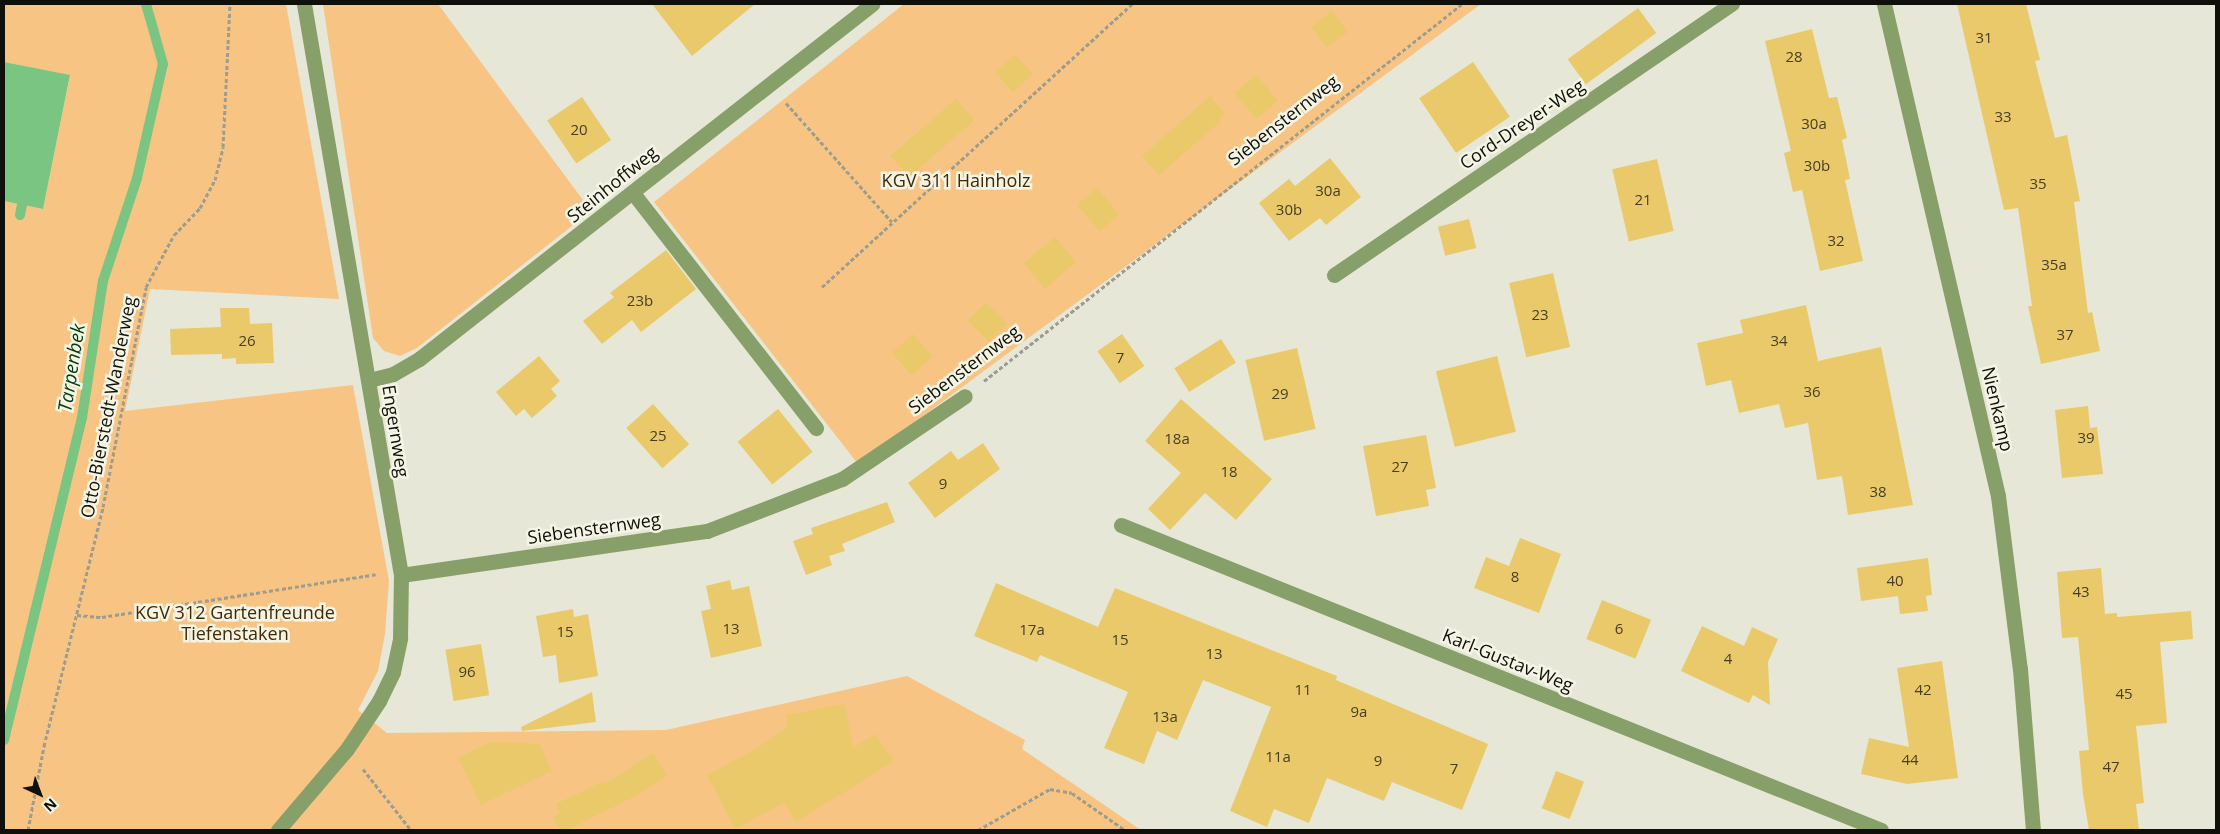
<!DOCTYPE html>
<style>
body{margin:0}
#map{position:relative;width:2220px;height:834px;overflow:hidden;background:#e6e7d6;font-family:"Open Sans",sans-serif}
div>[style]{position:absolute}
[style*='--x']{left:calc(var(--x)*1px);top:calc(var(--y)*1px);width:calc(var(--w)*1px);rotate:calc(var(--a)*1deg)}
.green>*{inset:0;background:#f7c484}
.water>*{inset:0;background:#7bc583}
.stream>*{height:10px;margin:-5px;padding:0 5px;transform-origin:5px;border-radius:5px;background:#7bc583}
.building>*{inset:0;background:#eac96b;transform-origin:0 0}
.path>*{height:3px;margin-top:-1.5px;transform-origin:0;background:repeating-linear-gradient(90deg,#9c9d90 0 4px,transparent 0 6.5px)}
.minor>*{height:15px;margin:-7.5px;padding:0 7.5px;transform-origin:7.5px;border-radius:7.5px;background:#879f69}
span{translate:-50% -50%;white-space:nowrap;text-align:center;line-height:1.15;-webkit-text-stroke:5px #f4f5e4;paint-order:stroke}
.number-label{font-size:15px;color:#463e23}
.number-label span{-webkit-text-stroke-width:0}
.street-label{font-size:18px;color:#10100b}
.park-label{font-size:18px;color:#412906}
.water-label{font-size:19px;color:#023b10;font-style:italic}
.frame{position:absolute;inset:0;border:5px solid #10100b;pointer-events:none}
.north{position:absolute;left:15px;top:769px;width:50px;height:50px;-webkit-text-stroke:4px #f4f5e4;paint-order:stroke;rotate:137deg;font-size:14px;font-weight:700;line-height:20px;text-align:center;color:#10100b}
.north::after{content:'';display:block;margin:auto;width:18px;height:22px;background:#10100b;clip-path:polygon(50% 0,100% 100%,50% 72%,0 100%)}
</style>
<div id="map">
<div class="green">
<i style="clip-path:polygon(4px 4px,286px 4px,339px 299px,150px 289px,125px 411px,353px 385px,389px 581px,385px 634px,378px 671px,358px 710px,387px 733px,666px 730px,907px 676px,1025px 740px,1022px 749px,1141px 830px,4px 830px,4px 201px,43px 209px,70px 76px,4px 62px)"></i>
<i style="clip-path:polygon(323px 4px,438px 4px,591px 211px,417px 348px,400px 356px,384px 351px,373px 338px)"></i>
<i style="clip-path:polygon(904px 4px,1481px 4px,858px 464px,654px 202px)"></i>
</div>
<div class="water">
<i style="clip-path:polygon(4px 62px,70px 75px,43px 209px,4px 201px)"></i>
</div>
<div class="stream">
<i style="--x:20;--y:215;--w:10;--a:-79"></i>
<i style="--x:4;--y:740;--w:331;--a:-76.4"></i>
<i style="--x:82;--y:418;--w:139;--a:-81.3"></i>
<i style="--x:103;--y:281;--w:108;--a:-71.7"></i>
<i style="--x:137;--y:178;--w:117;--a:-77.2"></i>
<i style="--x:163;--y:64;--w:62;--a:-105.8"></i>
</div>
<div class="building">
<i style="clip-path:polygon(652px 4px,755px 4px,692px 56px)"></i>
<i style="clip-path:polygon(1957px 4px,2026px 4px,2040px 60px,2035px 61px,2055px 138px,2067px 135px,2080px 201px,2074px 202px,2088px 313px,2092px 312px,2100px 351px,2041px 364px,2028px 306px,2032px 306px,2018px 208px,2004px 210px)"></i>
<i style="left:1638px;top:8px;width:31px;height:87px;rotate:54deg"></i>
<i style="left:1332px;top:11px;width:26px;height:26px;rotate:53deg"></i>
<i style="clip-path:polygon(1812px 29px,1829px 98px,1837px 97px,1847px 138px,1842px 140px,1850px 179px,1845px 180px,1863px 261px,1820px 271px,1802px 190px,1793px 192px,1784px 153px,1791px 151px,1765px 41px)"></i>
<i style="left:1015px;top:54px;width:27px;height:27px;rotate:48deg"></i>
<i style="left:1473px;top:62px;width:66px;height:65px;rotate:56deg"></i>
<i style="left:1256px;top:75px;width:34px;height:28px;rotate:50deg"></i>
<i style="clip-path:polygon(1210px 96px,1225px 113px,1219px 119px,1221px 121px,1159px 175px,1142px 156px)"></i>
<i style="left:582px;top:97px;width:52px;height:42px;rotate:56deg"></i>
<i style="left:956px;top:99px;width:28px;height:87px;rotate:49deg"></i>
<i style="clip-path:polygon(1330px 158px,1361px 197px,1326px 225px,1320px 218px,1289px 241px,1259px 203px,1289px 179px,1295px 186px)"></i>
<i style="left:1657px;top:159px;width:74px;height:46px;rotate:77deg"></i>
<i style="left:1097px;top:188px;width:35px;height:26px;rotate:50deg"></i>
<i style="left:1469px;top:219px;width:30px;height:32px;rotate:76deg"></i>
<i style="left:1055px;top:237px;width:33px;height:41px;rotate:50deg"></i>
<i style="clip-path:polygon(666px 250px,696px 289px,641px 332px,632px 320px,602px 344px,583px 321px,614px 297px,610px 293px)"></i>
<i style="left:1553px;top:273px;width:76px;height:45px;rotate:77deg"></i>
<i style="left:986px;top:302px;width:30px;height:26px;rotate:45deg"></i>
<i style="clip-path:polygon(1806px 305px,1818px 361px,1881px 347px,1913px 505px,1848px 515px,1842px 476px,1817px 480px,1808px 423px,1785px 428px,1779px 404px,1739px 413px,1731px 380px,1706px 386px,1697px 343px,1743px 333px,1740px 320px)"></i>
<i style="clip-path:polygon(220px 308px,249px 308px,250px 324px,272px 323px,274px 363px,236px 364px,236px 358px,222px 359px,222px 354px,171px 355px,170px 329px,221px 327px)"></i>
<i style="left:913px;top:334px;width:30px;height:28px;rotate:49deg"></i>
<i style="left:1122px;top:334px;width:39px;height:30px;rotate:55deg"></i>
<i style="left:1221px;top:339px;width:28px;height:55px;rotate:58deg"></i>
<i style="left:1297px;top:348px;width:83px;height:53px;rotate:77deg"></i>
<i style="clip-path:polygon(539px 356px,560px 381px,551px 389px,557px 396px,532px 418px,524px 409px,516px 416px,496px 392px)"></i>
<i style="left:1497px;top:356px;width:78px;height:63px;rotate:76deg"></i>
<i style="clip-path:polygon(1181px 399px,1272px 479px,1236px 520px,1205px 493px,1170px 530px,1148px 509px,1181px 473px,1145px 441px)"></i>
<i style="left:653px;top:404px;width:54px;height:36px;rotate:48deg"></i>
<i style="clip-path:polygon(2088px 406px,2090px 428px,2097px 427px,2103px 474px,2062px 478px,2055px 410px)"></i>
<i style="left:778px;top:409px;width:55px;height:52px;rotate:51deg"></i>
<i style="clip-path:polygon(1426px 435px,1436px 488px,1426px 490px,1429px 506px,1376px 516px,1363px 446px)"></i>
<i style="clip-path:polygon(983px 443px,1000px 469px,935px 518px,908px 483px,951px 451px,958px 460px)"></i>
<i style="clip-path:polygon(887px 502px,895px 522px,842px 544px,845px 551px,829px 556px,832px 565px,806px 575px,793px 541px,813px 534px,811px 528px)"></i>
<i style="clip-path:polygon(1520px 538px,1561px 554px,1539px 613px,1474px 588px,1486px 557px,1509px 566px)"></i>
<i style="clip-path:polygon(1928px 558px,1932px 595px,1926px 596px,1928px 611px,1900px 614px,1898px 596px,1861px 601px,1857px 568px)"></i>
<i style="clip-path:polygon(2101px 568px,2105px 614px,2117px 613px,2117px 617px,2191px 611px,2193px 639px,2160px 642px,2167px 723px,2136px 726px,2144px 803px,2136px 804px,2139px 830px,2089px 830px,2083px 794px,2079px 751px,2089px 750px,2078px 637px,2062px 638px,2057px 572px)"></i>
<i style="clip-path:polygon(730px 580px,732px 590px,749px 586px,762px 646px,711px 658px,701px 611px,711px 609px,706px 586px)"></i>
<i style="clip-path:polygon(996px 583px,1098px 627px,1115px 588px,1337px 676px,1336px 680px,1488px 744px,1462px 810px,1392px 782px,1384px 801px,1327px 778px,1309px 823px,1274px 809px,1267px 827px,1230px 811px,1271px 707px,1203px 680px,1177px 740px,1157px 731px,1144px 764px,1104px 748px,1128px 692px,1040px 655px,1037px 662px,974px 636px)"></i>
<i style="left:1602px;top:600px;width:53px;height:42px;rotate:22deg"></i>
<i style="clip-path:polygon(573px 609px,574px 617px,588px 614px,598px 676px,559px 683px,556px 655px,543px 657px,536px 616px)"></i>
<i style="clip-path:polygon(1702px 626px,1744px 646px,1752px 627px,1778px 639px,1768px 662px,1770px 705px,1753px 695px,1749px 703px,1681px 671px)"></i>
<i style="left:481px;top:644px;width:52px;height:36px;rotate:81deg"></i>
<i style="clip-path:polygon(1942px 661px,1958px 778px,1907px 784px,1861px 774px,1869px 738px,1909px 747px,1897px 668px)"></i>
<i style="clip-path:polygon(592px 692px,596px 722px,522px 731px,521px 727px)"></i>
<i style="clip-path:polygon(845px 704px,853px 748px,875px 734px,894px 761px,796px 822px,784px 803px,735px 829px,707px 775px,756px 749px,788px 727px,786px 715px)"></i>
<i style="clip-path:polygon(490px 742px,540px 744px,551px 771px,481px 805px,458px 758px)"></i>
<i style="clip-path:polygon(653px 753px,667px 776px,638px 795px,567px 830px,560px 830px,553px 817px,560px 813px,556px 804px,603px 781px,603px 785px)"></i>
<i style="left:1556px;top:771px;width:30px;height:40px;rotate:21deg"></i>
</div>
<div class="path">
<i style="--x:786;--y:103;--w:159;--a:48.3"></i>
<i style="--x:822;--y:287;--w:420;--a:-42.4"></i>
<i style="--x:984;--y:381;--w:609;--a:-38.26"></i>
<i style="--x:77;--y:615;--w:25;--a:5"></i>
<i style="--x:102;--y:617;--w:277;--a:-8.9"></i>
<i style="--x:363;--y:769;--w:78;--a:51.8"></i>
<i style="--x:28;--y:830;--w:86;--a:-79.2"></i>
<i style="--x:44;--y:746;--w:246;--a:-76.1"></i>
<i style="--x:103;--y:507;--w:224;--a:-78.9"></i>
<i style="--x:146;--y:287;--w:59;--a:-61.7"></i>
<i style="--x:174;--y:235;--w:37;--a:-46"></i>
<i style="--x:200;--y:208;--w:32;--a:-62"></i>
<i style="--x:215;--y:180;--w:34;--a:-76"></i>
<i style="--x:223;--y:147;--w:143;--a:-87.2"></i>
<i style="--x:978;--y:830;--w:83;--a:-29.7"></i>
<i style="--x:1050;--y:789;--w:22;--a:10"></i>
<i style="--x:1072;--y:793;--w:65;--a:34.9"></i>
</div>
<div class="minor">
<i style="--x:1884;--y:4;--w:505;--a:76.95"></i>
<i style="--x:1998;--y:496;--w:174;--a:82.8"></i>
<i style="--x:2020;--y:669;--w:162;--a:85.4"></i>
<i style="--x:633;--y:193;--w:298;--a:52.1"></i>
<i style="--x:1334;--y:275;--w:482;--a:-34.3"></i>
<i style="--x:369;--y:380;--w:25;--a:-14"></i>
<i style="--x:393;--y:374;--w:30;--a:-30"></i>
<i style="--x:419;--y:359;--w:576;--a:-38.08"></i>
<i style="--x:1121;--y:525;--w:819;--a:21.87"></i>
<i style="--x:401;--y:575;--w:309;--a:-8.2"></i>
<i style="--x:707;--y:531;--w:145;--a:-21.1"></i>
<i style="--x:842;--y:479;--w:148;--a:-34"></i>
<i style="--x:278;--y:830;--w:106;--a:-49.6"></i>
<i style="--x:347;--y:749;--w:58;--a:-56.3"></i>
<i style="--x:379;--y:701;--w:32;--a:-64"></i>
<i style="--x:393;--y:672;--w:35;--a:-78"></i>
<i style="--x:400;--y:638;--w:63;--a:-89.1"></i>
<i style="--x:401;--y:575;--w:579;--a:-99.64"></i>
</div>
<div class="number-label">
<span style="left:1984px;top:38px">31</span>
<span style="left:1794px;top:57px">28</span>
<span style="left:2003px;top:117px">33</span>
<span style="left:1814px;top:124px">30a</span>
<span style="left:579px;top:130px">20</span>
<span style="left:1817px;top:166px">30b</span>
<span style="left:2038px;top:184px">35</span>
<span style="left:1328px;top:191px">30a</span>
<span style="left:1643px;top:200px">21</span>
<span style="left:1289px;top:210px">30b</span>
<span style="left:1836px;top:241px">32</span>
<span style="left:2054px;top:265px">35a</span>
<span style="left:640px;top:301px">23b</span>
<span style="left:1540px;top:315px">23</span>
<span style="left:2065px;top:335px">37</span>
<span style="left:247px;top:341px">26</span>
<span style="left:1779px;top:341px">34</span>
<span style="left:1120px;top:358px">7</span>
<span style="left:1812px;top:392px">36</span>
<span style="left:1280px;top:394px">29</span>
<span style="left:658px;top:436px">25</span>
<span style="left:2086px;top:438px">39</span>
<span style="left:1177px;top:439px">18a</span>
<span style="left:1400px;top:467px">27</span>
<span style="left:1229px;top:472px">18</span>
<span style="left:943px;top:484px">9</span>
<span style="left:1878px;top:492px">38</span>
<span style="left:1515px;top:577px">8</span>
<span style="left:1895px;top:581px">40</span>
<span style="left:2081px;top:592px">43</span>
<span style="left:731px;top:629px">13</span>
<span style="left:1619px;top:629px">6</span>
<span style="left:1032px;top:630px">17a</span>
<span style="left:565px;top:632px">15</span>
<span style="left:1120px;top:640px">15</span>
<span style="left:1214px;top:654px">13</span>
<span style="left:1728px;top:659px">4</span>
<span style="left:467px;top:672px">96</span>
<span style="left:1303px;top:690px">11</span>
<span style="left:1923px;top:690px">42</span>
<span style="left:2124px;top:694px">45</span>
<span style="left:1359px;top:712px">9a</span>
<span style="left:1165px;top:717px">13a</span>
<span style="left:1278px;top:757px">11a</span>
<span style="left:1910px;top:760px">44</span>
<span style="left:1378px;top:761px">9</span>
<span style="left:2111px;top:767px">47</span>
<span style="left:1454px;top:769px">7</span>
</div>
<div class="street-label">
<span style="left:1283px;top:120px;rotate:-38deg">Siebensternweg</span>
<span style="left:1522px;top:124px;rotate:-34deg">Cord-Dreyer-Weg</span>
<span style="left:612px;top:184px;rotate:-39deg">Steinhoffweg</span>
<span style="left:964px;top:369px;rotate:-37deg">Siebensternweg</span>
<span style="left:108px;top:407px;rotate:-79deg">Otto-Bierstedt-Wanderweg</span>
<span style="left:1998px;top:409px;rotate:77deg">Nienkamp</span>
<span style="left:396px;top:431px;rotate:81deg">Engernweg</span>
<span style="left:594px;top:528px;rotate:-8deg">Siebensternweg</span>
<span style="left:1508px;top:660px;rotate:22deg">Karl-Gustav-Weg</span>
</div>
<div class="park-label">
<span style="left:956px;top:180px">KGV 311 Hainholz</span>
<span style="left:235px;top:623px">KGV 312 Gartenfreunde<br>Tiefenstaken</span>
</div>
<div class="water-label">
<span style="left:72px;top:368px;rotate:-81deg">Tarpenbek</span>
</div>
<div class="frame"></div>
<div class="north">N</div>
</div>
